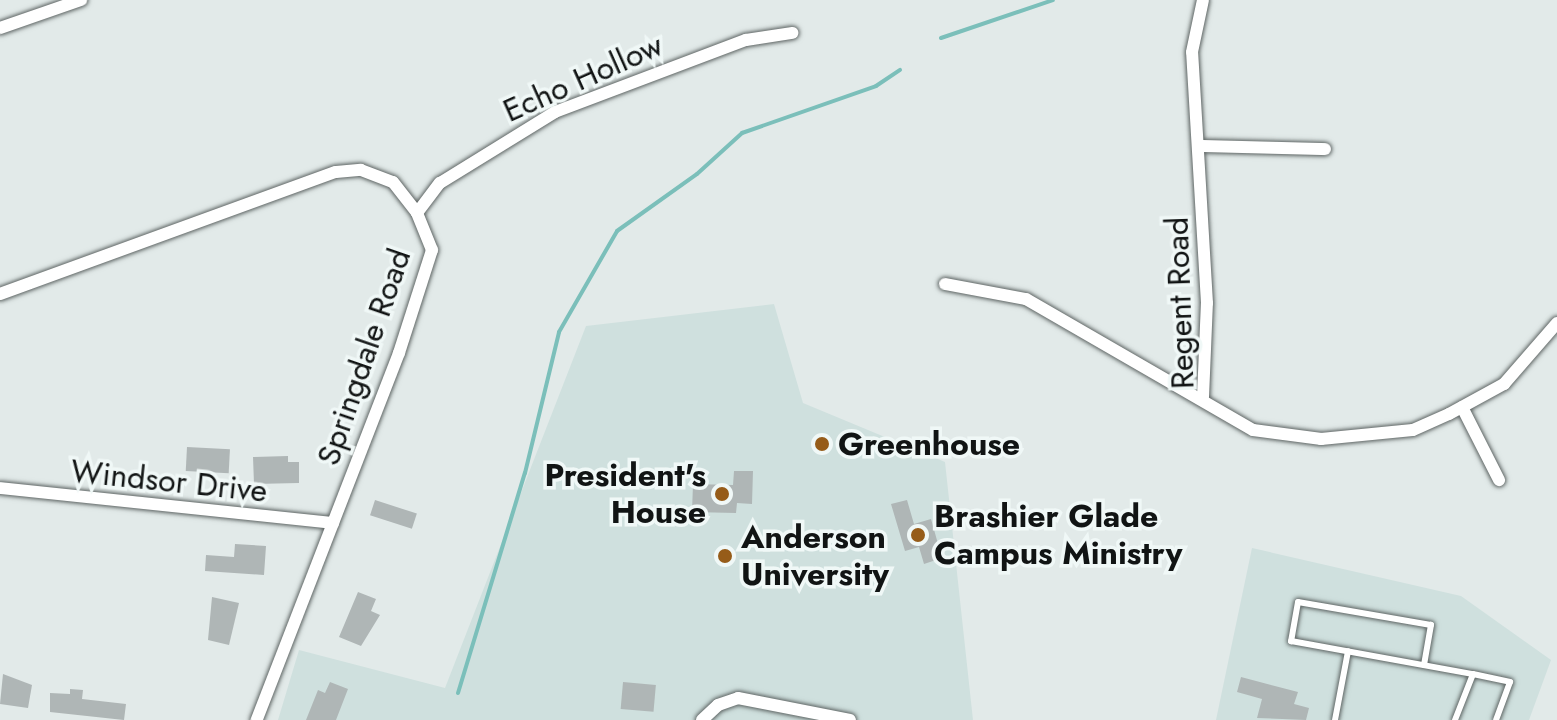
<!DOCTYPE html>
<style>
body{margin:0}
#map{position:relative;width:1557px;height:720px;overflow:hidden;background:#e2eae9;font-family:Jost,sans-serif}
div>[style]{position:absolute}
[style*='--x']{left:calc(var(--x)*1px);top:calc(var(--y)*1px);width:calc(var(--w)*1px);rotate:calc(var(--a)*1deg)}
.built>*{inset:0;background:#cfe0de}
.stream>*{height:4px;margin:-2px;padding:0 2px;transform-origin:2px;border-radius:2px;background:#7bbfba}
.building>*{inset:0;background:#afb6b6;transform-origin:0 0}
.roads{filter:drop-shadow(0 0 2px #5e6564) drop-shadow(0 0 2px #5e6564)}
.lane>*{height:6px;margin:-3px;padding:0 3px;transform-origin:3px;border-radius:3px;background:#fff}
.street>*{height:12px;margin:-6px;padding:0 6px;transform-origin:6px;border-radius:6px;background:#fff}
.dots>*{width:22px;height:22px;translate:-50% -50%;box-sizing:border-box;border:4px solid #f0f8f7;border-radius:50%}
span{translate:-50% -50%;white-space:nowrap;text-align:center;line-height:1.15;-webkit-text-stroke:7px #f0f8f7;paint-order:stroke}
.street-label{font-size:32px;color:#111414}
.poi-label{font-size:32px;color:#111414;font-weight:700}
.left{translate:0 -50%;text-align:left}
.right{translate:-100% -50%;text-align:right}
</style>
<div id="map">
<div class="built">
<i style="clip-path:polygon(774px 304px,803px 403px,945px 462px,973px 720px,278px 720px,299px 650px,445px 688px,586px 326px)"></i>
<i style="clip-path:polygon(1252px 548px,1461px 596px,1551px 660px,1529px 720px,1216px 720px)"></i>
</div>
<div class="stream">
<i style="--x:941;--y:38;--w:118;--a:-18.7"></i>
<i style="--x:458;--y:693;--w:230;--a:-73.1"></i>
<i style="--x:525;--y:473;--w:145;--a:-76.4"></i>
<i style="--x:559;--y:332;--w:116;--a:-60.1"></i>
<i style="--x:617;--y:231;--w:98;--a:-35.5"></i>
<i style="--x:697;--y:174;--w:61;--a:-42.3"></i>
<i style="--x:742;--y:133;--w:142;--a:-19.3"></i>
<i style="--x:876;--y:86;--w:29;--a:-34"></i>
</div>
<div class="building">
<i style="left:187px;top:447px;width:43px;height:24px;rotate:3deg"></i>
<i style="clip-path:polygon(288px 456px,288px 462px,299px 462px,299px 483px,254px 484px,253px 457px)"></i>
<i style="clip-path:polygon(734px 471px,753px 471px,752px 504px,737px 503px,736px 513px,692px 512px,693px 484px,733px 485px)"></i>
<i style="left:375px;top:500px;width:44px;height:16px;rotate:18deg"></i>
<i style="clip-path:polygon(907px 500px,914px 524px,931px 519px,942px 558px,924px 564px,919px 547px,905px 551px,891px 504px)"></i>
<i style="clip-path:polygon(235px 544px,266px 546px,264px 575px,205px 571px,206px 555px,234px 557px)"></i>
<i style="clip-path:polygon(358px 592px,376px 599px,371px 611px,380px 615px,361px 646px,339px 637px)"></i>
<i style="clip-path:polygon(212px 597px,239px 603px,229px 645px,208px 640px)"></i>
<i style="clip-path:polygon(3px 674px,32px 685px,28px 708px,0 704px)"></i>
<i style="clip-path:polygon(1241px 677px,1298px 692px,1294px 704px,1309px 708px,1306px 720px,1257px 718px,1262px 699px,1237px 692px)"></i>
<i style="clip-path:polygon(330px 682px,348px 689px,336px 720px,306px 720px,318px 690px,325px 693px)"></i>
<i style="left:623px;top:682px;width:33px;height:27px;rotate:5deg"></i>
<i style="clip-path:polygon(70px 689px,83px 690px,82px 699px,126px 704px,124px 720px,50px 712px,50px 693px,70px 694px)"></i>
</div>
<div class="roads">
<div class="lane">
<i style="--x:1424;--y:665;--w:41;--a:-80.1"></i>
<i style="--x:1431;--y:625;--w:135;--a:-170.2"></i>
<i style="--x:1298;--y:602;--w:40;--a:100"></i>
<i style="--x:1291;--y:641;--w:185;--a:10.3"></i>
<i style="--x:1335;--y:720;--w:70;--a:-79.3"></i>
<i style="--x:1455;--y:720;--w:49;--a:-68.6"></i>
<i style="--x:1473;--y:674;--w:38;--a:12"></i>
<i style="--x:1510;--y:682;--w:40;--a:110.2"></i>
</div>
<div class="street">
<i style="--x:0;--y:28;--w:86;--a:-19.1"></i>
<i style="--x:1199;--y:146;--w:126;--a:1.4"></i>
<i style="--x:417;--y:213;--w:38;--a:-53"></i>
<i style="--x:440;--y:183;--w:135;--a:-31.7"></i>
<i style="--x:555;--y:112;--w:204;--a:-20.7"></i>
<i style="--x:746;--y:40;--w:47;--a:-8.7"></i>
<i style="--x:945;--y:284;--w:82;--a:10.5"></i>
<i style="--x:1026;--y:299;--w:262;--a:30"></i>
<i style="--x:1253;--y:430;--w:69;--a:7.5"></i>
<i style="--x:1321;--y:439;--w:92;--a:-5.6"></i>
<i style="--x:1413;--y:430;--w:39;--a:-24"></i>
<i style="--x:1449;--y:414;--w:63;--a:-28.6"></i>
<i style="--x:1504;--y:384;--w:81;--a:-49"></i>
<i style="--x:0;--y:294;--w:357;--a:-20"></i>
<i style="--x:336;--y:172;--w:25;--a:-5"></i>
<i style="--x:361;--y:170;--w:34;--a:21"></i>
<i style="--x:393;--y:182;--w:39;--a:52"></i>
<i style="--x:417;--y:213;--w:40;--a:68"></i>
<i style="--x:432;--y:250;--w:108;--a:107.8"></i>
<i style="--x:399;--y:353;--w:394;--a:111.2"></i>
<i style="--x:1203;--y:397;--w:94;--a:-87.6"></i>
<i style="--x:1207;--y:303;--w:251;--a:-93.4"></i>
<i style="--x:1192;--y:52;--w:53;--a:-78.1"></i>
<i style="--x:1462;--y:407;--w:82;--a:63.1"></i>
<i style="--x:0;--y:488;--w:335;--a:6"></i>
<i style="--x:702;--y:720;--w:22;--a:-43"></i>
<i style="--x:718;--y:705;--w:21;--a:-19"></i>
<i style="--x:738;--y:698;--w:114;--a:11.1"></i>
</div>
</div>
<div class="dots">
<i style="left:822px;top:444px;background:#965c19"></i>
<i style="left:722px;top:494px;background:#965c19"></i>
<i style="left:918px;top:535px;background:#965c19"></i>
<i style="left:725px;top:556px;background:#965c19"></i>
</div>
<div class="street-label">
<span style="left:583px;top:78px;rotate:-24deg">Echo Hollow</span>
<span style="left:1180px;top:303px;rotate:-92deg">Regent Road</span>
<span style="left:364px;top:357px;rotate:-71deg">Springdale Road</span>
<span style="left:169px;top:481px;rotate:6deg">Windsor Drive</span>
</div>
<div class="poi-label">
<span class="left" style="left:838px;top:444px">Greenhouse</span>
<span class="right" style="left:706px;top:494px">President's<br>House</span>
<span class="left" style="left:934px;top:535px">Brashier Glade<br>Campus Ministry</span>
<span class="left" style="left:741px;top:556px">Anderson<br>University</span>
</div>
</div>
